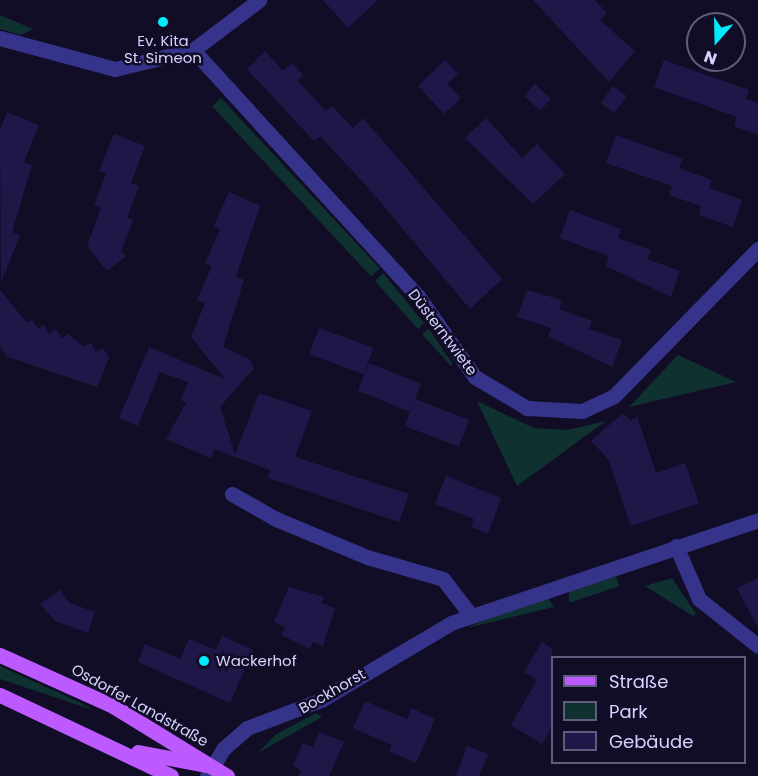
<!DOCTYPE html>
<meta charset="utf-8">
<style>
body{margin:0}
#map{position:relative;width:758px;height:776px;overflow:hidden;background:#110d27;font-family:Poppins,sans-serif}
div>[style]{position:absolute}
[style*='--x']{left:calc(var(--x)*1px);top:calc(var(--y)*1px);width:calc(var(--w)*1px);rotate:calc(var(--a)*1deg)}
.green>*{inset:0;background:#0f312f;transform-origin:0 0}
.building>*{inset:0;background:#201749;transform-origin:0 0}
.minor>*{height:15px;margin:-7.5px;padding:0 7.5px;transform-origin:7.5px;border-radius:7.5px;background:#35348a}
.major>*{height:15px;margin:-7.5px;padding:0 7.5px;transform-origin:7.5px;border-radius:7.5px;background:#bd5aff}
.dots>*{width:16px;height:16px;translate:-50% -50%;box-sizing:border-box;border:3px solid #110d27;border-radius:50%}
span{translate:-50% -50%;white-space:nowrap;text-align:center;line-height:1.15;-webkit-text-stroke:5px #110d27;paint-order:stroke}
.poi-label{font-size:15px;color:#d7d3ff}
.left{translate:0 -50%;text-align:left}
.street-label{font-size:15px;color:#d7d3ff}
.legend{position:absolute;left:551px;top:656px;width:195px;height:108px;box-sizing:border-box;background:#110d27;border:2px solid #605c7d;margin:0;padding:8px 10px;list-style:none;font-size:18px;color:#d7d3ff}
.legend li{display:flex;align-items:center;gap:12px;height:30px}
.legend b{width:30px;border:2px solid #605c7d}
.north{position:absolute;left:686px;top:12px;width:60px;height:60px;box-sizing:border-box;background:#110d27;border:2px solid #605c7d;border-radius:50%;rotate:200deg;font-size:16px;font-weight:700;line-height:24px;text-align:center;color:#d7d3ff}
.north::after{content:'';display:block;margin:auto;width:21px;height:27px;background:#00ebfe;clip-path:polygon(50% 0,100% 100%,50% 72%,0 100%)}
</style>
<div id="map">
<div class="green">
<i style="clip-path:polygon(0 15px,33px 29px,21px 35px,0 29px)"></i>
<i style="left:221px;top:98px;width:233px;height:12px;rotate:47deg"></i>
<i style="clip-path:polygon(383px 273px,424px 323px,418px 329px,375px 281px)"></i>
<i style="clip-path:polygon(429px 329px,453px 364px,451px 366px,422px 334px)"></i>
<i style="clip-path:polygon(678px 355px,736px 382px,629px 407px)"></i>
<i style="clip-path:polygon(477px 401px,534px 428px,567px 430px,606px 421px,517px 486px)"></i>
<i style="clip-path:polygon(616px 576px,619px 586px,569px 603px,569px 590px)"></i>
<i style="clip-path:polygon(672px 578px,696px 614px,693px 616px,645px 586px)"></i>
<i style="clip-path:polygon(548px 598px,554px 607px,466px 628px,495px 616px)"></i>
<i style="clip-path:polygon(0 666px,79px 702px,93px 710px,0 679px)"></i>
<i style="clip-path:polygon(316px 713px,322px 717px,258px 753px,275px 735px)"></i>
</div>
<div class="building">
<i style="clip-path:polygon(323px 0,378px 0,348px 28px)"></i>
<i style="clip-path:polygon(533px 0,595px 0,607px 13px,600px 20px,635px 51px,609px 82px)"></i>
<i style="clip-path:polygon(265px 51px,283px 71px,292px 63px,303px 75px,298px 81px,326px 111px,332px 106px,353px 128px,363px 118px,502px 279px,470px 309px,371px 191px,320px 136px,314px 141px,247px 69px)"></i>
<i style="clip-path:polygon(445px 60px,458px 74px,447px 84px,461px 98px,444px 114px,418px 86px)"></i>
<i style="clip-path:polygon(664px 60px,749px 90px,746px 99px,758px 103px,758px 135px,734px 126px,737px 117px,654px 87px)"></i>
<i style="left:535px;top:84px;width:22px;height:16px;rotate:43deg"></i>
<i style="left:613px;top:86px;width:17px;height:21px;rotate:36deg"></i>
<i style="clip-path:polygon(7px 112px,39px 125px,24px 162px,32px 165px,12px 232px,20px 235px,1px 282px,0 131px)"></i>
<i style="clip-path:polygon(486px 118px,522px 158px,537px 144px,565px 174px,533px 204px,465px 138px)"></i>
<i style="clip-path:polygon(114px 134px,145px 146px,131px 183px,139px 186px,127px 218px,133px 220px,121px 251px,126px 256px,107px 271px,87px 246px,101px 208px,94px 205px,106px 173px,99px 171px)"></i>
<i style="clip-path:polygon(616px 135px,683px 159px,679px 168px,712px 180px,709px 188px,742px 200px,733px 227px,699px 215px,701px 206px,669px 195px,672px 186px,606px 163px)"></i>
<i style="clip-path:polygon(229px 192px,260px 206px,236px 276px,244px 280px,223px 347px,249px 359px,254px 368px,220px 407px,235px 454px,259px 393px,312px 411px,295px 457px,409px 494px,399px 522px,268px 478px,270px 470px,214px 449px,211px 458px,166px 439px,186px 403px,181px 400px,188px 382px,160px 372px,138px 426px,119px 418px,149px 347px,225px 379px,191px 337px,205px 303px,197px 300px,212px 266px,205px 263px,220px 229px,214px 226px)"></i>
<i style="clip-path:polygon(570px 210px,621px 229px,618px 238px,651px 250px,647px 259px,680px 271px,671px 297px,606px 266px,609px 256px,560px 238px)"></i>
<i style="clip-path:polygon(0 290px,27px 323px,32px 320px,38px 329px,44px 325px,49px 334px,56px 329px,62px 338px,68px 334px,84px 347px,91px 343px,96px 352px,103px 348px,109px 358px,97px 387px,8px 357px,0 347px)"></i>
<i style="clip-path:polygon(527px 290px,562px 300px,559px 309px,592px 321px,589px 329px,622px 340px,612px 367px,548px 336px,551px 328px,517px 317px)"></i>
<i style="left:319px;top:328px;width:58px;height:28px;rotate:20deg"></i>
<i style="left:369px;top:363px;width:56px;height:30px;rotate:22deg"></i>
<i style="left:415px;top:399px;width:58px;height:29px;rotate:21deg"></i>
<i style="clip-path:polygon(623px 413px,631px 421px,637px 416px,656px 473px,685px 463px,699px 503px,631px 526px,608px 459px,591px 441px)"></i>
<i style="clip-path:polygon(446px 476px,501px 498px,488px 534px,471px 527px,474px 519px,435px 504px)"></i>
<i style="clip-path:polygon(758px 578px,758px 628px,737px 588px)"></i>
<i style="clip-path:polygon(289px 587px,324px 597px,321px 603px,335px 608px,323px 646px,313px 642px,310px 649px,281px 635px,285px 627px,274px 622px)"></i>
<i style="clip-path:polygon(60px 590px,70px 603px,95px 612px,88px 633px,55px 621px,40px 604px)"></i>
<i style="clip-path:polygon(222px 636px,253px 650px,230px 703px,138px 662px,145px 644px,180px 659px,189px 639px,216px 650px)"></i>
<i style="clip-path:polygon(542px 642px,552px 649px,552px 726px,542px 744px,511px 725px,537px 680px,524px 672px)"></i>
<i style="clip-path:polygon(365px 701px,407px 719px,411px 708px,435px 719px,416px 763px,389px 751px,392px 745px,353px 728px)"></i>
<i style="clip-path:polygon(319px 732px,344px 742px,329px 776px,298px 776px,301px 770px,293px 766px,303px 743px,313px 747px)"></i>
<i style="clip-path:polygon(467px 746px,488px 754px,479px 776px,456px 776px)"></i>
</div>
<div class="minor">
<i style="--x:0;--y:38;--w:119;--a:15.1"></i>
<i style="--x:115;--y:69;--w:80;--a:-13.7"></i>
<i style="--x:193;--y:50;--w:83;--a:-37.1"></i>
<i style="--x:193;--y:50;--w:333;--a:47.6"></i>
<i style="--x:418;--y:296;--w:99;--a:54.9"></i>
<i style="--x:475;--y:377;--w:61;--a:30.8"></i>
<i style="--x:527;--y:408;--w:55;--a:3.1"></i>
<i style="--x:582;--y:411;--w:35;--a:-25"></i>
<i style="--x:614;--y:396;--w:206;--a:-45.6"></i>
<i style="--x:232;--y:494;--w:51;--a:29.6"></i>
<i style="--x:276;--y:519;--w:99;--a:22.7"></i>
<i style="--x:367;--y:557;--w:79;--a:16.1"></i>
<i style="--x:443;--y:579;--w:44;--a:52.4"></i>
<i style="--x:676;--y:546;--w:58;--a:66.5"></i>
<i style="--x:699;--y:599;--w:75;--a:38.5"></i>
<i style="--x:207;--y:776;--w:31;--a:-59"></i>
<i style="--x:223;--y:749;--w:32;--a:-41"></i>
<i style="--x:247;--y:728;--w:79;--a:-20.7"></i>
<i style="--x:321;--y:700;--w:151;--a:-30.6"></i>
<i style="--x:451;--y:623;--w:324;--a:-18.5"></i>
</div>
<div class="major">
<i style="--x:0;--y:655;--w:124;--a:24.3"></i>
<i style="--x:113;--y:706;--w:134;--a:31.6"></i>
<i style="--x:0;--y:695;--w:189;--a:25.3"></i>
<i style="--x:138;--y:752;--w:69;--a:10.8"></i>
</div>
<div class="dots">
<i style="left:163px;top:22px;background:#00ebfe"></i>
<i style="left:204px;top:661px;background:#00ebfe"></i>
</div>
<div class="poi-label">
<span style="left:163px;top:49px">Ev. Kita<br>St. Simeon</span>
<span class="left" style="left:216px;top:661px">Wackerhof</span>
</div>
<div class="street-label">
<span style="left:443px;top:332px;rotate:53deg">Düsterntwiete</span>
<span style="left:332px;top:691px;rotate:-30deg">Bockhorst</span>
<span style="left:140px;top:705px;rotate:29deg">Osdorfer Landstraße</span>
</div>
<ul class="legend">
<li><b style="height:8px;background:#bd5aff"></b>Straße</li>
<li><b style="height:16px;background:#0f312f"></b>Park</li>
<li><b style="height:16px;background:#201749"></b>Gebäude</li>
</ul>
<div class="north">N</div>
</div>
